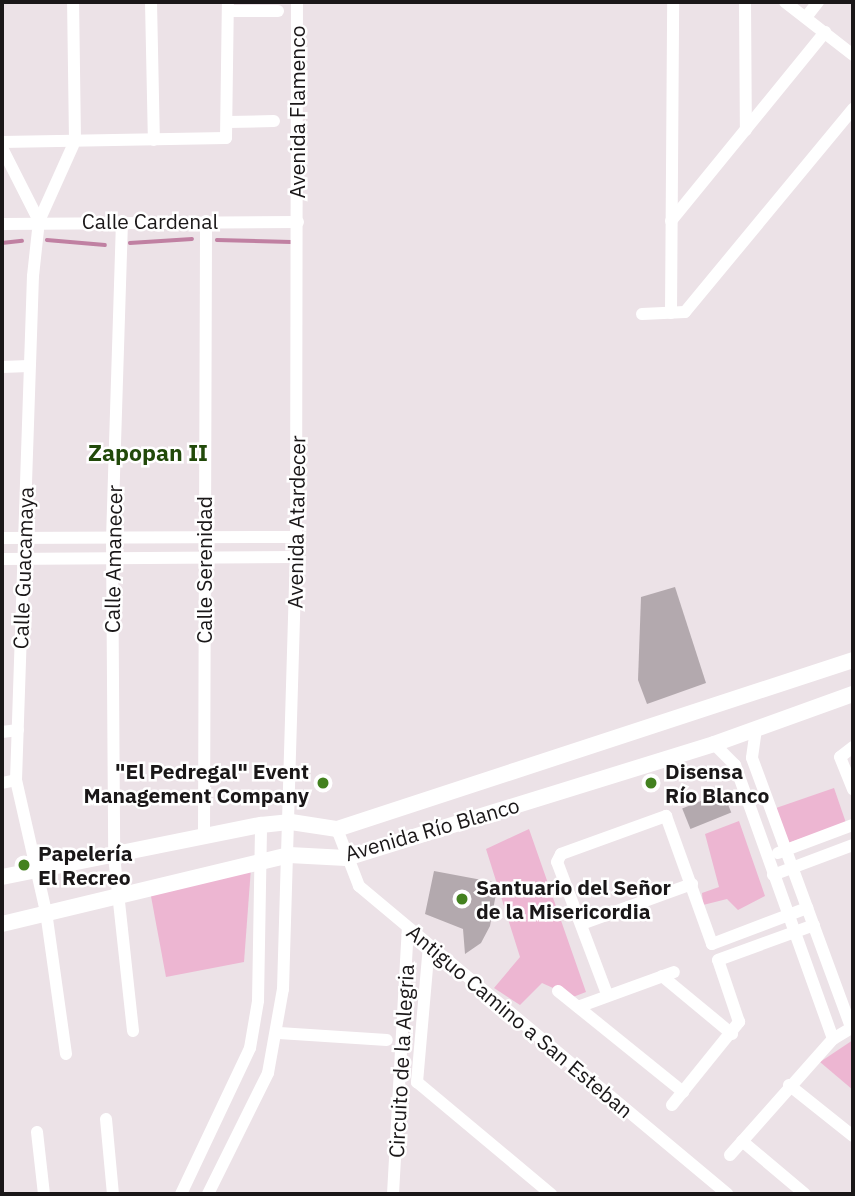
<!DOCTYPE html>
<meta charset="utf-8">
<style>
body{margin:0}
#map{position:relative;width:855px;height:1196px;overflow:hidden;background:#ece2e7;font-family:"IBM Plex Sans",sans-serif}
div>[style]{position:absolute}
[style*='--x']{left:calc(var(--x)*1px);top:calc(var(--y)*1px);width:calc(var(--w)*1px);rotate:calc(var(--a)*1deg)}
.green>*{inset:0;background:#edb6d2;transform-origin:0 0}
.stream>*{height:3.5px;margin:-1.75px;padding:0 1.75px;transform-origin:1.75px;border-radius:1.75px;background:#c080a2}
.building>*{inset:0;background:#b3a9ae;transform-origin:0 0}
.minor>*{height:12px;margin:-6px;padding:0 6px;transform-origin:6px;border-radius:6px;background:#fff}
.tertiary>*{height:16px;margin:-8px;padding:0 8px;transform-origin:8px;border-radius:8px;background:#fff}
.dots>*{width:19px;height:19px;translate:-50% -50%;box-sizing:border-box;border:4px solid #fff;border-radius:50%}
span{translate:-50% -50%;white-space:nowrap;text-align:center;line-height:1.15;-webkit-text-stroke:5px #fff;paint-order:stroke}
.street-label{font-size:21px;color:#1a1718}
.poi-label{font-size:21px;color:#1a1718;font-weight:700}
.right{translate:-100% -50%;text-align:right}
.left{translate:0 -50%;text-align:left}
.neighbourhood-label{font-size:23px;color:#22490a;font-weight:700}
.frame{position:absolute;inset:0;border:4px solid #1a1718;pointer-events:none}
</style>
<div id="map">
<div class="green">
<i style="left:834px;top:788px;width:37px;height:62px;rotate:71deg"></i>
<i style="clip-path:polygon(739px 821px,765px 896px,738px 910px,727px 899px,703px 905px,702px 893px,719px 887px,705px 834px)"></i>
<i style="clip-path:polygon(529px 829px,586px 992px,573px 997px,542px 983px,520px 1005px,494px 988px,520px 957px,486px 849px)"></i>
<i style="clip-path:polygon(251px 868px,244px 962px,166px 977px,150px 891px)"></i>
<i style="clip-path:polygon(853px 1040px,853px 1090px,820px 1062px)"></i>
</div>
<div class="stream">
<i style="--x:47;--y:240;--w:58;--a:4.9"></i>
<i style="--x:217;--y:240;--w:74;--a:1.5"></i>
<i style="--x:2;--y:243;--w:20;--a:-6"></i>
<i style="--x:130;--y:243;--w:62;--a:-3.7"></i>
</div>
<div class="building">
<i style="clip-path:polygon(675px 587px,706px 683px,647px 704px,638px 680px,641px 597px)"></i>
<i style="left:723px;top:792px;width:22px;height:44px;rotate:68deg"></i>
<i style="clip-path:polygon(434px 871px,498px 883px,490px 926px,481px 943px,465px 954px,463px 929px,425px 914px)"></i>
</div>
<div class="minor">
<i style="--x:151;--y:2;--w:138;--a:88.8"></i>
<i style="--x:745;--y:2;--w:128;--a:89.6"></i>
<i style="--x:785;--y:2;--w:86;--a:37.9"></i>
<i style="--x:228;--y:11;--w:50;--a:0"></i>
<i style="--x:807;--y:16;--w:18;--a:-52"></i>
<i style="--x:228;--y:122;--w:46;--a:-1.2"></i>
<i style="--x:2;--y:142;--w:224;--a:-1"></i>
<i style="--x:226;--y:138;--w:136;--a:-89.2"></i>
<i style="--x:2;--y:148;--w:82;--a:63.1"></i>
<i style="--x:122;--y:221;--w:316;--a:91.8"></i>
<i style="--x:112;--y:537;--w:319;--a:89.6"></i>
<i style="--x:114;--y:856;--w:176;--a:83.8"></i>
<i style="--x:671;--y:221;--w:244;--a:-50.8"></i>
<i style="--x:2;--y:224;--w:296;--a:-0.4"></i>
<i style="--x:671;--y:313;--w:311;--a:-89.6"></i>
<i style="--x:642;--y:314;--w:43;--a:-2.7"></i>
<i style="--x:685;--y:312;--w:264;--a:-50.4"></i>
<i style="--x:2;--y:367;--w:27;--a:-2"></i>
<i style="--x:2;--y:538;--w:294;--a:-0.2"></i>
<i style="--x:2;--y:559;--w:294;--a:-0.4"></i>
<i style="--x:756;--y:729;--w:29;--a:98"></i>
<i style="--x:752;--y:758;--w:287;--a:69.8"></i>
<i style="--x:2;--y:732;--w:16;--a:-7"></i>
<i style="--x:714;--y:744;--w:30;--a:45"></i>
<i style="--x:735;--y:765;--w:291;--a:70.3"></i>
<i style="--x:853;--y:747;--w:16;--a:142"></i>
<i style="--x:840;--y:757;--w:35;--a:68"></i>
<i style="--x:2;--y:783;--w:14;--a:-12"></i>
<i style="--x:337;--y:829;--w:61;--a:68.9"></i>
<i style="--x:359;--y:886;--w:480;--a:39.9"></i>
<i style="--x:204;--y:836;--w:615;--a:-89.81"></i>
<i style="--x:778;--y:853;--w:80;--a:-20.5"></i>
<i style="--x:773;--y:875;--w:85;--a:-20.6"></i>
<i style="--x:584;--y:923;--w:115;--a:-19.9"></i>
<i style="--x:429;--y:945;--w:138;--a:95"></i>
<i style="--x:417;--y:1082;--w:175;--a:39.9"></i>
<i style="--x:662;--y:976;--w:91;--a:39.6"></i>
<i style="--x:558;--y:991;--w:161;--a:38.9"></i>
<i style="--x:607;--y:994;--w:141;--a:-110.7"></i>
<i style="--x:557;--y:862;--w:9;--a:-63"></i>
<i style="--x:561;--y:854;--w:112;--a:-19.9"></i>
<i style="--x:666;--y:816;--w:136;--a:70.2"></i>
<i style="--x:712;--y:944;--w:102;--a:-20.8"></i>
<i style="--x:578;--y:1007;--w:102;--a:-20"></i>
<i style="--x:279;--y:1033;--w:108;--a:3.7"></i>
<i style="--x:66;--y:1054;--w:143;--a:-98"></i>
<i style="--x:46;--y:912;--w:135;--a:-102.8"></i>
<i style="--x:16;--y:780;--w:504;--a:-88.07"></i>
<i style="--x:33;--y:276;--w:55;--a:-83.8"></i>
<i style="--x:39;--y:221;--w:88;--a:-65.8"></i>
<i style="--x:75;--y:141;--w:139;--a:-90.8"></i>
<i style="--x:789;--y:1085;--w:82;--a:38.6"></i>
<i style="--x:672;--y:1105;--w:107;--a:-51.1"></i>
<i style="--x:739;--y:1022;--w:65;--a:-108.7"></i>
<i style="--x:718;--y:960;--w:102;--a:-20"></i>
<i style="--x:106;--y:1119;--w:75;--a:84.7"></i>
<i style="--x:37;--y:1132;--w:62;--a:83.6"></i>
<i style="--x:742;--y:1141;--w:82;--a:40.1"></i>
<i style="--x:730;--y:1155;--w:155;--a:-48.4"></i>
<i style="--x:833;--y:1039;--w:23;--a:-31"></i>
<i style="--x:181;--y:1194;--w:161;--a:-64.7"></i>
<i style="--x:250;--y:1048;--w:48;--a:-80.3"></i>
<i style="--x:258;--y:1001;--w:176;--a:-89"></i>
<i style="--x:208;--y:1194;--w:135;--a:-63.6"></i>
<i style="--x:268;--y:1073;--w:85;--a:-79.9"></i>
<i style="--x:283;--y:989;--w:432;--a:-88.3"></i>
<i style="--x:296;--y:557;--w:555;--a:-89.9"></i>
<i style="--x:393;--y:1194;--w:267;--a:-86.8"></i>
</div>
<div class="tertiary">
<i style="--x:2;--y:877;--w:264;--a:-11.4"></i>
<i style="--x:261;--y:825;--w:30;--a:-6"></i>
<i style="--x:291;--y:822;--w:47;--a:8.7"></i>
<i style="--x:337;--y:829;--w:543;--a:-18.13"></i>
<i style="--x:2;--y:924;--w:295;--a:-13.5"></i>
<i style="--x:289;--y:855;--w:57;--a:3"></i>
<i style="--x:346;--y:858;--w:385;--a:-17.2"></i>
<i style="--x:714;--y:744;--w:148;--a:-19.8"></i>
</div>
<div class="dots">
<i style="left:323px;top:783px;background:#43811f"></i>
<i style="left:651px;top:783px;background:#43811f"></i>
<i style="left:24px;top:865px;background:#43811f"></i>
<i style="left:462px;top:899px;background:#43811f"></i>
</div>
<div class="street-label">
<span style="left:297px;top:112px;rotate:-90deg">Avenida Flamenco</span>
<span style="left:150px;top:221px">Calle Cardenal</span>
<span style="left:296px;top:522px;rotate:-89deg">Avenida Atardecer</span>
<span style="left:113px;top:559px;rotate:-89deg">Calle Amanecer</span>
<span style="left:23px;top:568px;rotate:-88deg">Calle Guacamaya</span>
<span style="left:204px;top:570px;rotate:-90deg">Calle Serenidad</span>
<span style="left:432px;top:829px;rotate:-16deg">Avenida Río Blanco</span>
<span style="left:520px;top:1021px;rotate:40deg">Antiguo Camino a San Esteban</span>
<span style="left:401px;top:1061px;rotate:-87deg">Circuito de la Alegria</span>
</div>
<div class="poi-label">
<span class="right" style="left:309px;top:783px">"El Pedregal" Event<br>Management Company</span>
<span class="left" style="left:665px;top:783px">Disensa<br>Río Blanco</span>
<span class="left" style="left:38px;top:865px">Papelería<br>El Recreo</span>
<span class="left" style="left:476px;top:899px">Santuario del Señor<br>de la Misericordia</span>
</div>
<div class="neighbourhood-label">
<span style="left:148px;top:452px">Zapopan II</span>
</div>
<div class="frame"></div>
</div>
